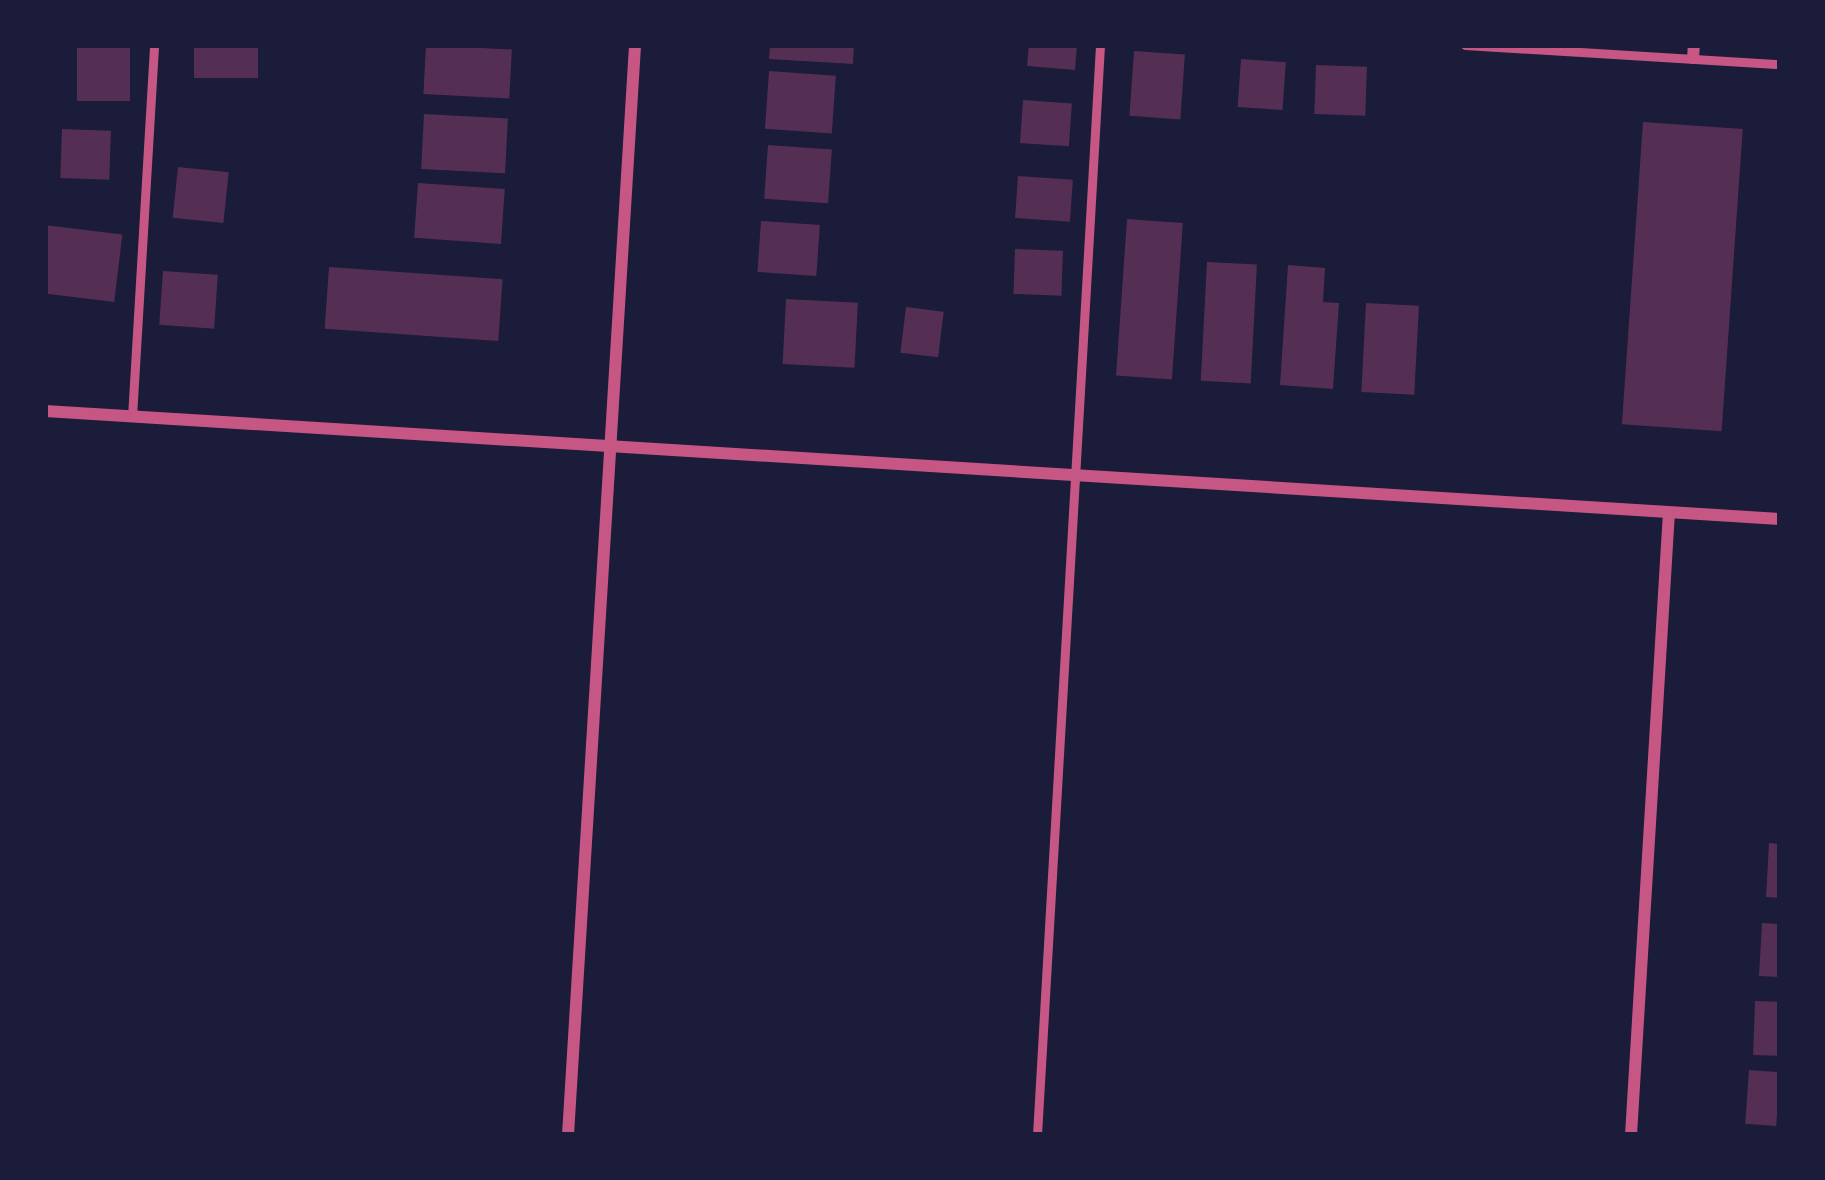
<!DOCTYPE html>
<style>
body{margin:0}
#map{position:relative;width:1825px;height:1180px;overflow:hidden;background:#1b1b3a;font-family:"Public Sans",sans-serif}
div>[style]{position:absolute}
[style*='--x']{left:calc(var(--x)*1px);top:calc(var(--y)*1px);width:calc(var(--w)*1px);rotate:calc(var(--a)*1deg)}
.building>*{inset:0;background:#542f53;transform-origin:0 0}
.service>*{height:9px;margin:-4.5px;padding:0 4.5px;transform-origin:4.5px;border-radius:4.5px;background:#c65784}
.minor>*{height:12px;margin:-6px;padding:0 6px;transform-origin:6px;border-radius:6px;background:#c65784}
span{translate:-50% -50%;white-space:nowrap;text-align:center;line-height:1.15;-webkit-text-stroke:12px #1b1b3a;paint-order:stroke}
.frame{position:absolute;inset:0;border:48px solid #1b1b3a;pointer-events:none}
</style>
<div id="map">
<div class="building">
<i style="left:77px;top:45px;width:53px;height:56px"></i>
<i style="left:194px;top:45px;width:64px;height:33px"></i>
<i style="left:426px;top:45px;width:86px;height:49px;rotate:3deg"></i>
<i style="clip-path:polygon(770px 45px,854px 45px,853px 64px,769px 59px)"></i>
<i style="clip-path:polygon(1029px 45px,1077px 45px,1075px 70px,1027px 66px)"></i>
<i style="left:1134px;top:51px;width:51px;height:65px;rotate:4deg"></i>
<i style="left:1241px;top:59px;width:45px;height:48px;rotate:4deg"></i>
<i style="left:1316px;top:65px;width:51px;height:49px;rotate:2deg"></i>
<i style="left:769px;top:71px;width:67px;height:58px;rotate:4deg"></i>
<i style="left:1023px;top:100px;width:49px;height:43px;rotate:4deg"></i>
<i style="left:424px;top:114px;width:84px;height:55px;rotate:3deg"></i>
<i style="left:1643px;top:122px;width:100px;height:303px;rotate:4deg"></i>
<i style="left:62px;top:129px;width:49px;height:49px;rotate:2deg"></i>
<i style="left:768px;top:145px;width:64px;height:54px;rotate:4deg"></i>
<i style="left:178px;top:167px;width:51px;height:51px;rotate:6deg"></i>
<i style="left:1018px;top:176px;width:55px;height:42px;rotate:4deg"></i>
<i style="left:418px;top:183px;width:87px;height:55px;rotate:4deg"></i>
<i style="left:1127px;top:219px;width:56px;height:157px;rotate:4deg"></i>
<i style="left:761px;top:221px;width:59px;height:51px;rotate:4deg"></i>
<i style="left:45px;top:225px;width:78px;height:68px;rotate:7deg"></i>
<i style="left:1015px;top:249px;width:48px;height:45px;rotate:2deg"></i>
<i style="left:1207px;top:262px;width:50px;height:119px;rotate:3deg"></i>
<i style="clip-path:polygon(1288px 265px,1325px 268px,1323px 302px,1339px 303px,1333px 389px,1280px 385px)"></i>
<i style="left:329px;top:267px;width:174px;height:62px;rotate:4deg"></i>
<i style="left:163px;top:271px;width:55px;height:54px;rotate:4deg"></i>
<i style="left:786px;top:299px;width:72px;height:65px;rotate:3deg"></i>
<i style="left:1366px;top:303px;width:53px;height:89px;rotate:3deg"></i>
<i style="left:906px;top:307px;width:38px;height:46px;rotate:7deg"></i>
<i style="clip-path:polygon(1769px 843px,1780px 844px,1780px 898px,1766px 897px)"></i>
<i style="clip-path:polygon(1762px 923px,1780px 924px,1780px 977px,1759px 976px)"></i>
<i style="left:1755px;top:1001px;width:25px;height:54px;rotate:2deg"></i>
<i style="left:1749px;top:1070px;width:31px;height:54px;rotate:4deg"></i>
</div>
<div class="service">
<i style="--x:1465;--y:45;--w:316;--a:3.5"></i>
<i style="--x:132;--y:417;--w:373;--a:-86.6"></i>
<i style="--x:1037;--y:1135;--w:1092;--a:-86.69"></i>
</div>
<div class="minor">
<i style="--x:1693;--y:58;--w:13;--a:-86"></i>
<i style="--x:45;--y:411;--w:1738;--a:3.56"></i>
<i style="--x:568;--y:1135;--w:1092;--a:-86.48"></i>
<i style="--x:1631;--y:1135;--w:624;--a:-86.51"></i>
</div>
<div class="frame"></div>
</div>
